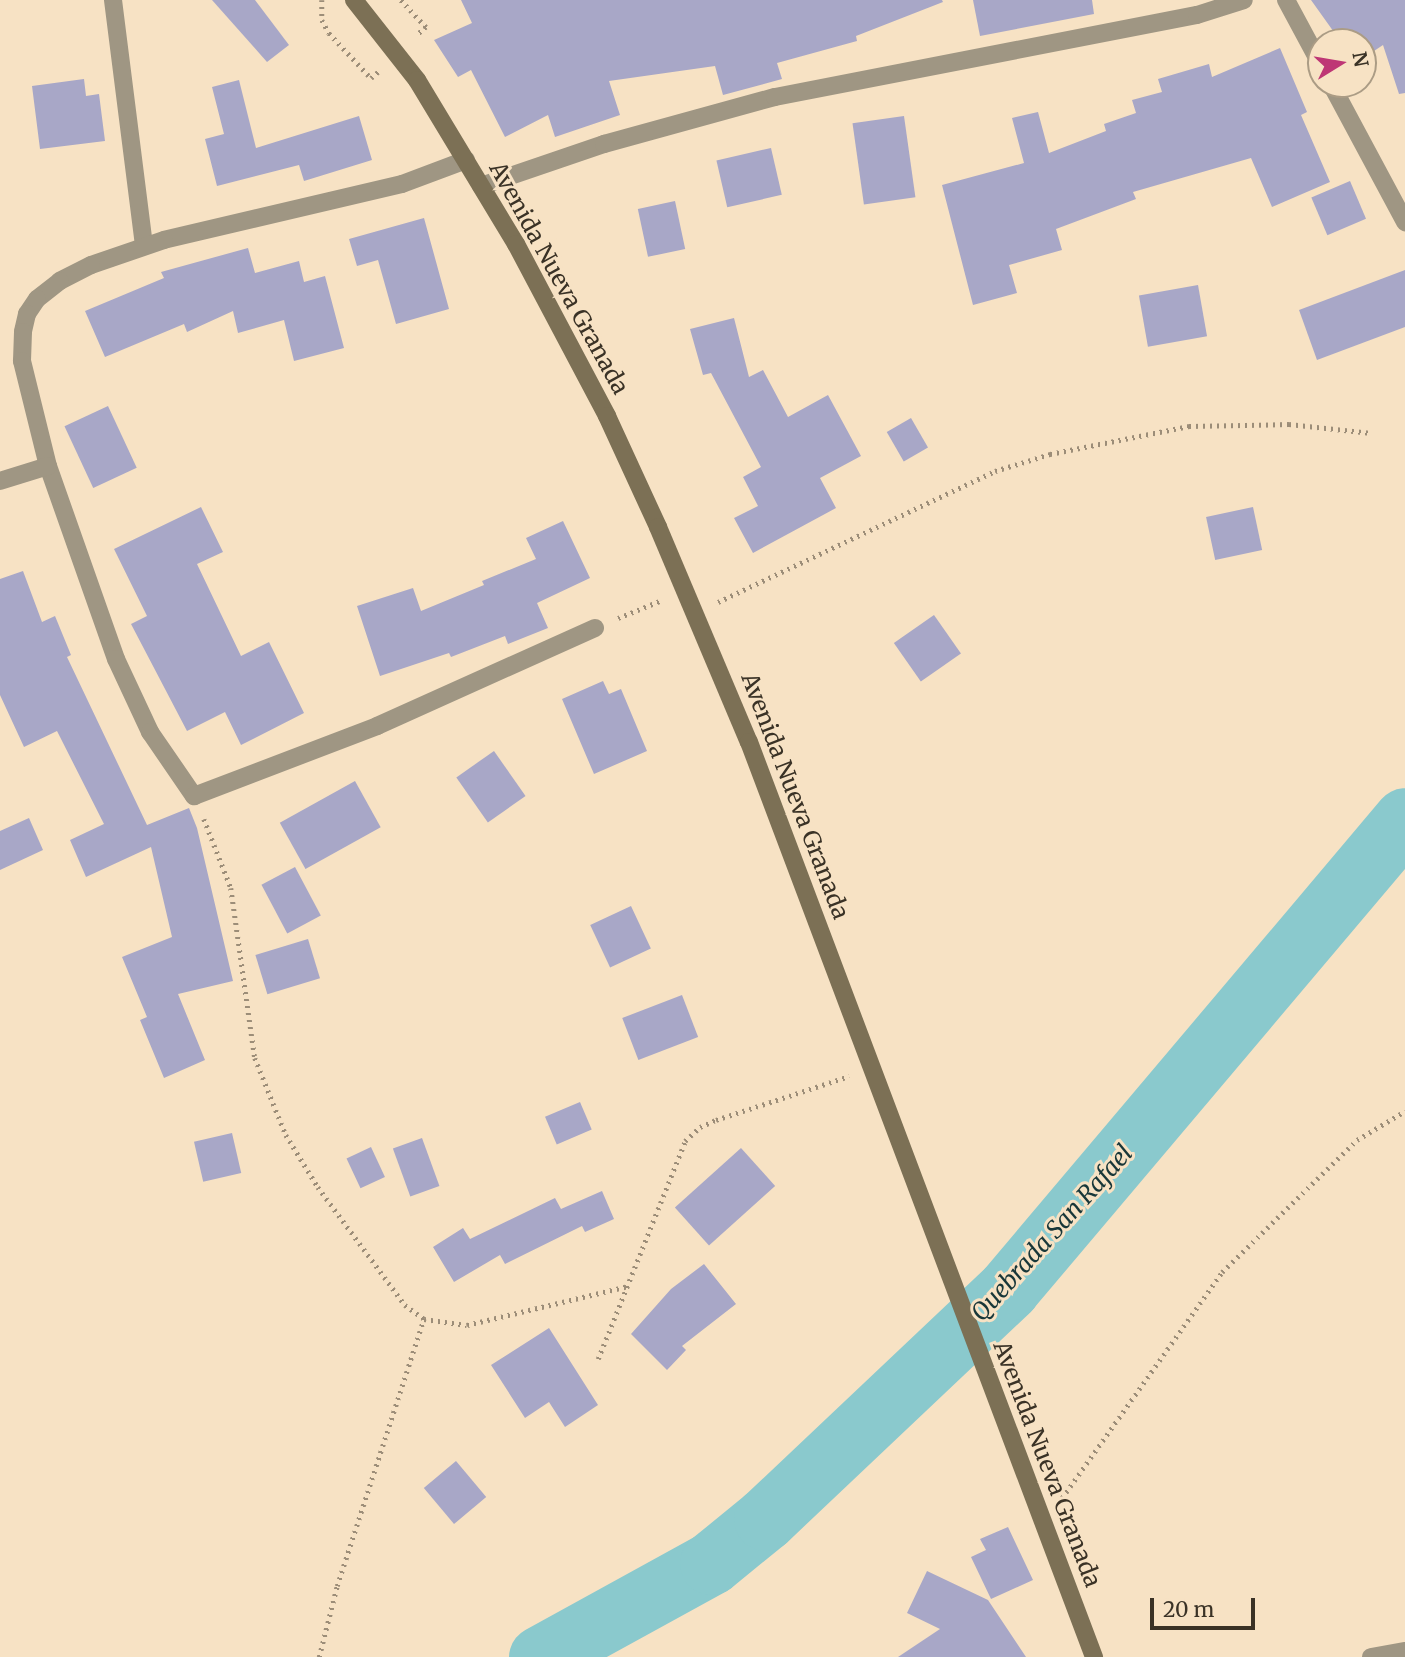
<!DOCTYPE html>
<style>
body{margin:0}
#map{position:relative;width:1405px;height:1657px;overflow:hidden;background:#f7e2c4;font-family:Merriweather,serif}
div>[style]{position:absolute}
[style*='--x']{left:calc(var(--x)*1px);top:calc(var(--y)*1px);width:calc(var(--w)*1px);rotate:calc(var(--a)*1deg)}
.river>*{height:63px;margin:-31.5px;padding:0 31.5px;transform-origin:31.5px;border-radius:31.5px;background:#8ac9cd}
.building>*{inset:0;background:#a8a7c7;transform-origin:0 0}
.path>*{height:4.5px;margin-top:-2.25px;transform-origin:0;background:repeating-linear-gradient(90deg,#9c8d78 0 2px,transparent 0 7px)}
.street>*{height:18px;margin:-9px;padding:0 9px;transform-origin:9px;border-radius:9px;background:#9f9683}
.secondary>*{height:18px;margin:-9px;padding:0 9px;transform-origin:9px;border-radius:9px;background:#7c7055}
span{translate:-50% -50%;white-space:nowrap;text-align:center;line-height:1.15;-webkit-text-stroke:6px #f7e2c4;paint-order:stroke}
.street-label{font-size:23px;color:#3a3226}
.water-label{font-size:24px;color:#183739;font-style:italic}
.north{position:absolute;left:1307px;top:28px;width:70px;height:70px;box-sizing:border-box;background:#f7e2c4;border:2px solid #ab9c85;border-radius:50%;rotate:79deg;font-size:19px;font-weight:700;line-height:28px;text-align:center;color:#3a3226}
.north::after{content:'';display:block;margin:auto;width:24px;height:32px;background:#be3775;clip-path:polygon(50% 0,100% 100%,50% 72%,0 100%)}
.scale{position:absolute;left:1150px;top:1598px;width:105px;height:32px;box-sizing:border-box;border:4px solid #3a3226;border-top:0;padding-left:9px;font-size:21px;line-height:24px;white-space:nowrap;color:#3a3226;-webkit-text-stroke:5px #f7e2c4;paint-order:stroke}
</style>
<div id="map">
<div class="river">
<i style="--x:540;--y:1657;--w:195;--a:-28.8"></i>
<i style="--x:711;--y:1563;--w:70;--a:-39.2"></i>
<i style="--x:765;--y:1519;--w:335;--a:-43.4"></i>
<i style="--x:1008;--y:1289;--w:615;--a:-49.81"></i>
</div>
<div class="building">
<i style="clip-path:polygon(212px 0,255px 0,289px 45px,267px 62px)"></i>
<i style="clip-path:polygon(461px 0,942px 0,943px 2px,856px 36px,857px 41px,777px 63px,782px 79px,723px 95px,715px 66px,609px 81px,620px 115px,555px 137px,548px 115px,505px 137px,471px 70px,458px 77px,434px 40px,472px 23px)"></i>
<i style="clip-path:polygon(973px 0,1092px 0,1094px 14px,980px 36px)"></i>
<i style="clip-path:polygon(1311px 0,1405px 0,1405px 93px,1399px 94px,1383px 45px,1371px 53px,1363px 42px,1341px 42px)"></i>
<i style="clip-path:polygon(1280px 48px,1307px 112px,1301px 115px,1330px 182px,1272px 207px,1251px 158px,1133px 192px,1136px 199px,1056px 229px,1062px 250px,1009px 265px,1017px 293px,973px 305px,942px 185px,1024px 163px,1012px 118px,1038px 112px,1049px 153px,1106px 131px,1104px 124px,1136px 113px,1132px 100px,1162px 92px,1158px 79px,1209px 64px,1212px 77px)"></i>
<i style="clip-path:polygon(84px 79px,86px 96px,99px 94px,105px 141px,40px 149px,32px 86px)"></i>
<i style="clip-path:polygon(239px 80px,256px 148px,359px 116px,372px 160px,304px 181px,299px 165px,217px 186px,205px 139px,224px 134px,212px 87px)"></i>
<i style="left:904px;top:116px;width:82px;height:52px;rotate:82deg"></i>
<i style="left:771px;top:148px;width:48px;height:56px;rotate:77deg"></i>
<i style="left:1350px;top:181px;width:41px;height:42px;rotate:67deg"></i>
<i style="left:675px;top:201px;width:49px;height:38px;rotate:78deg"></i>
<i style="clip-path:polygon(424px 218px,449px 309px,396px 324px,378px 260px,357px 266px,349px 239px)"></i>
<i style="clip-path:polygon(248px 248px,255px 273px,299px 261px,304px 282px,325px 276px,344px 348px,294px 361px,284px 320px,238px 333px,233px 311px,187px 332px,184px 324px,105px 357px,85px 311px,164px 278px,161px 272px)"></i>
<i style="clip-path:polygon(1405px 270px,1405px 327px,1317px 360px,1299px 310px)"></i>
<i style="left:1198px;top:285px;width:52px;height:60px;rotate:80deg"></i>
<i style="clip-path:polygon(734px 318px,749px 377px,763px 370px,788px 417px,828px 395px,861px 456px,820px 478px,836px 508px,753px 553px,734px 518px,758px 506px,743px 477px,761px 467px,711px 373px,703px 375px,690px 329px)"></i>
<i style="left:108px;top:406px;width:68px;height:48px;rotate:65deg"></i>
<i style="left:911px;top:418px;width:34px;height:28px;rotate:60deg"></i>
<i style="clip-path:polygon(201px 507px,223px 552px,197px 564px,241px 656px,269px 642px,304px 713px,241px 745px,225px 712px,187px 731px,131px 624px,147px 616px,114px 549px)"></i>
<i style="left:1253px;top:507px;width:44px;height:48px;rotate:78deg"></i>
<i style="clip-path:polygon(563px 521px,590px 578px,537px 603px,548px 628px,508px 644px,505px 636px,451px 657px,449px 653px,380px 676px,357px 606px,413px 588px,421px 611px,484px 585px,482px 581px,536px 559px,526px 538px)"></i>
<i style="clip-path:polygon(23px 571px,42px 622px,55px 616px,71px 655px,67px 657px,147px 825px,189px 808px,197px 828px,233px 981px,178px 994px,205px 1060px,164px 1078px,140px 1020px,147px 1017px,122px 957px,172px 937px,151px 847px,86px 877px,70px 840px,104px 824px,57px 731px,24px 747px,0 695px,0 579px)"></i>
<i style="left:934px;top:615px;width:47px;height:49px;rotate:55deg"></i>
<i style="clip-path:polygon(603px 681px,609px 694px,621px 689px,647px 751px,594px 774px,562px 699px)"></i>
<i style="left:494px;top:751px;width:55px;height:46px;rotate:55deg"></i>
<i style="left:355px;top:781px;width:53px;height:86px;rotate:61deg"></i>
<i style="clip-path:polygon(29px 818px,43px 850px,0 870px,0 831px)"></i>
<i style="left:295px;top:867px;width:55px;height:38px;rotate:62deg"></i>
<i style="left:631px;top:906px;width:47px;height:45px;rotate:65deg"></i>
<i style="left:308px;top:939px;width:41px;height:55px;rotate:73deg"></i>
<i style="left:682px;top:995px;width:45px;height:64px;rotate:69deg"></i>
<i style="left:580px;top:1102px;width:30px;height:38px;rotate:67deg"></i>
<i style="left:232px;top:1133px;width:41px;height:39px;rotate:77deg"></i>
<i style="left:422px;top:1138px;width:51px;height:31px;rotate:70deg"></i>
<i style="left:371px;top:1147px;width:33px;height:27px;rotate:65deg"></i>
<i style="left:741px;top:1148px;width:51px;height:89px;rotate:48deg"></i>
<i style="clip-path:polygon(602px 1191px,614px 1219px,585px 1232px,582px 1226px,505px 1264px,500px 1255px,454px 1282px,433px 1247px,463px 1228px,470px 1239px,555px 1198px,561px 1209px)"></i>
<i style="clip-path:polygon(704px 1264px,736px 1304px,682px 1346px,686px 1350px,667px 1370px,631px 1334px,671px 1289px)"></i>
<i style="clip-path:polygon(549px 1328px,598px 1405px,565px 1427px,549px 1402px,525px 1418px,491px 1365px)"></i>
<i style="left:456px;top:1461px;width:47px;height:42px;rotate:50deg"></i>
<i style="clip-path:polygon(1008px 1527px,1033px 1580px,991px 1599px,971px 1557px,986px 1550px,980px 1539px)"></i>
<i style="clip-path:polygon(927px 1571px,988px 1600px,1026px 1657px,898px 1657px,940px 1629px,907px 1613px)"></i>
</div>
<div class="path">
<i style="--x:322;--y:0;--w:20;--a:90"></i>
<i style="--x:322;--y:20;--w:15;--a:62"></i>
<i style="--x:329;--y:33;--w:62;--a:47"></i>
<i style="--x:371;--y:78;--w:11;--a:-41"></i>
<i style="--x:401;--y:0;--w:37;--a:47"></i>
<i style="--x:426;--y:27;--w:13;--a:138"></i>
<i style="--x:718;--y:602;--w:306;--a:-25.3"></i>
<i style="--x:995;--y:471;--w:58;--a:-17.2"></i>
<i style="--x:1050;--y:454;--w:142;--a:-11.4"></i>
<i style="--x:1189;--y:426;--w:100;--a:-1.1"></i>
<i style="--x:1289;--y:424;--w:83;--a:6.2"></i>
<i style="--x:618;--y:618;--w:48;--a:-22.2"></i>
<i style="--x:204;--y:819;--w:74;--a:68.6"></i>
<i style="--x:231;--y:888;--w:172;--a:82"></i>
<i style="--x:255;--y:1058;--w:83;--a:68.1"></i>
<i style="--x:286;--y:1135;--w:61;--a:58.4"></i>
<i style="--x:318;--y:1187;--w:147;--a:53.6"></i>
<i style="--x:405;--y:1305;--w:24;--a:36"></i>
<i style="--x:424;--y:1319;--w:43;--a:7.9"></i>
<i style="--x:467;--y:1325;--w:166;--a:-13.6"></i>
<i style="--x:598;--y:1359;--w:235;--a:-68.2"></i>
<i style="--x:685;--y:1141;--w:21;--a:-43"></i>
<i style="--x:700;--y:1127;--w:17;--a:-24"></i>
<i style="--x:716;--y:1120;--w:140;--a:-18.3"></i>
<i style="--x:1062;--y:1498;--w:277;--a:-54.7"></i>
<i style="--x:1222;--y:1272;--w:189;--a:-44.4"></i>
<i style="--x:1357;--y:1140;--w:56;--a:-31.1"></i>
<i style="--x:319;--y:1657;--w:73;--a:-75.8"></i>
<i style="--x:337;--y:1586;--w:281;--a:-72"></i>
</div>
<div class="street">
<i style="--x:113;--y:0;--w:248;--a:82.8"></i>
<i style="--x:1286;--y:0;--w:74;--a:61.7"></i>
<i style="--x:1331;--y:84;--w:157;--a:61.8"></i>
<i style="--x:466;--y:160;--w:68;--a:159.4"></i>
<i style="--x:402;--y:184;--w:244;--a:166.8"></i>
<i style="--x:164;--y:240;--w:77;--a:161.1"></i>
<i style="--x:91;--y:265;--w:35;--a:153"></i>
<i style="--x:60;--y:281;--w:29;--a:142"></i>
<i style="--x:37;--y:299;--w:18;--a:124"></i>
<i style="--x:27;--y:314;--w:18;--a:103"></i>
<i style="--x:23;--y:332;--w:29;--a:92"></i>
<i style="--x:22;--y:361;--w:108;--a:76.1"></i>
<i style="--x:48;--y:466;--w:205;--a:70.6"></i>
<i style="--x:116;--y:659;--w:81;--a:65"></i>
<i style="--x:150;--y:732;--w:78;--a:55.5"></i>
<i style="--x:194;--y:796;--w:196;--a:-20.9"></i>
<i style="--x:377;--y:726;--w:239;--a:-24.2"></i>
<i style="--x:481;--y:186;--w:130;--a:-18.9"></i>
<i style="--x:604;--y:144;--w:177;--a:-15.4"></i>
<i style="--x:775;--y:97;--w:430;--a:-11"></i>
<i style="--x:1197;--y:15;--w:49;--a:-17.7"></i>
<i style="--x:0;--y:481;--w:50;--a:-17.4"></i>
<i style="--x:1371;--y:1657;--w:35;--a:-10"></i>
</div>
<div class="secondary">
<i style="--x:354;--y:0;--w:102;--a:51.8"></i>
<i style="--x:417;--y:80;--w:192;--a:58.9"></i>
<i style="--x:516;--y:244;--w:195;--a:62.1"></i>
<i style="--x:607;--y:416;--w:122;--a:65.3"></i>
<i style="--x:658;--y:527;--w:233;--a:67.1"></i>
<i style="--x:749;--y:742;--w:978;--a:69.34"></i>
</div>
<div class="street-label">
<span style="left:559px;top:278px;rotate:61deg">Avenida Nueva Granada</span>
<span style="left:795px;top:796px;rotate:69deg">Avenida Nueva Granada</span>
<span style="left:1047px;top:1464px;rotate:69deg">Avenida Nueva Granada</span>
</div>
<div class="water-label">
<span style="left:1052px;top:1233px;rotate:-48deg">Quebrada San Rafael</span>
</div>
<div class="north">N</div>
<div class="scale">20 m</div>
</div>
